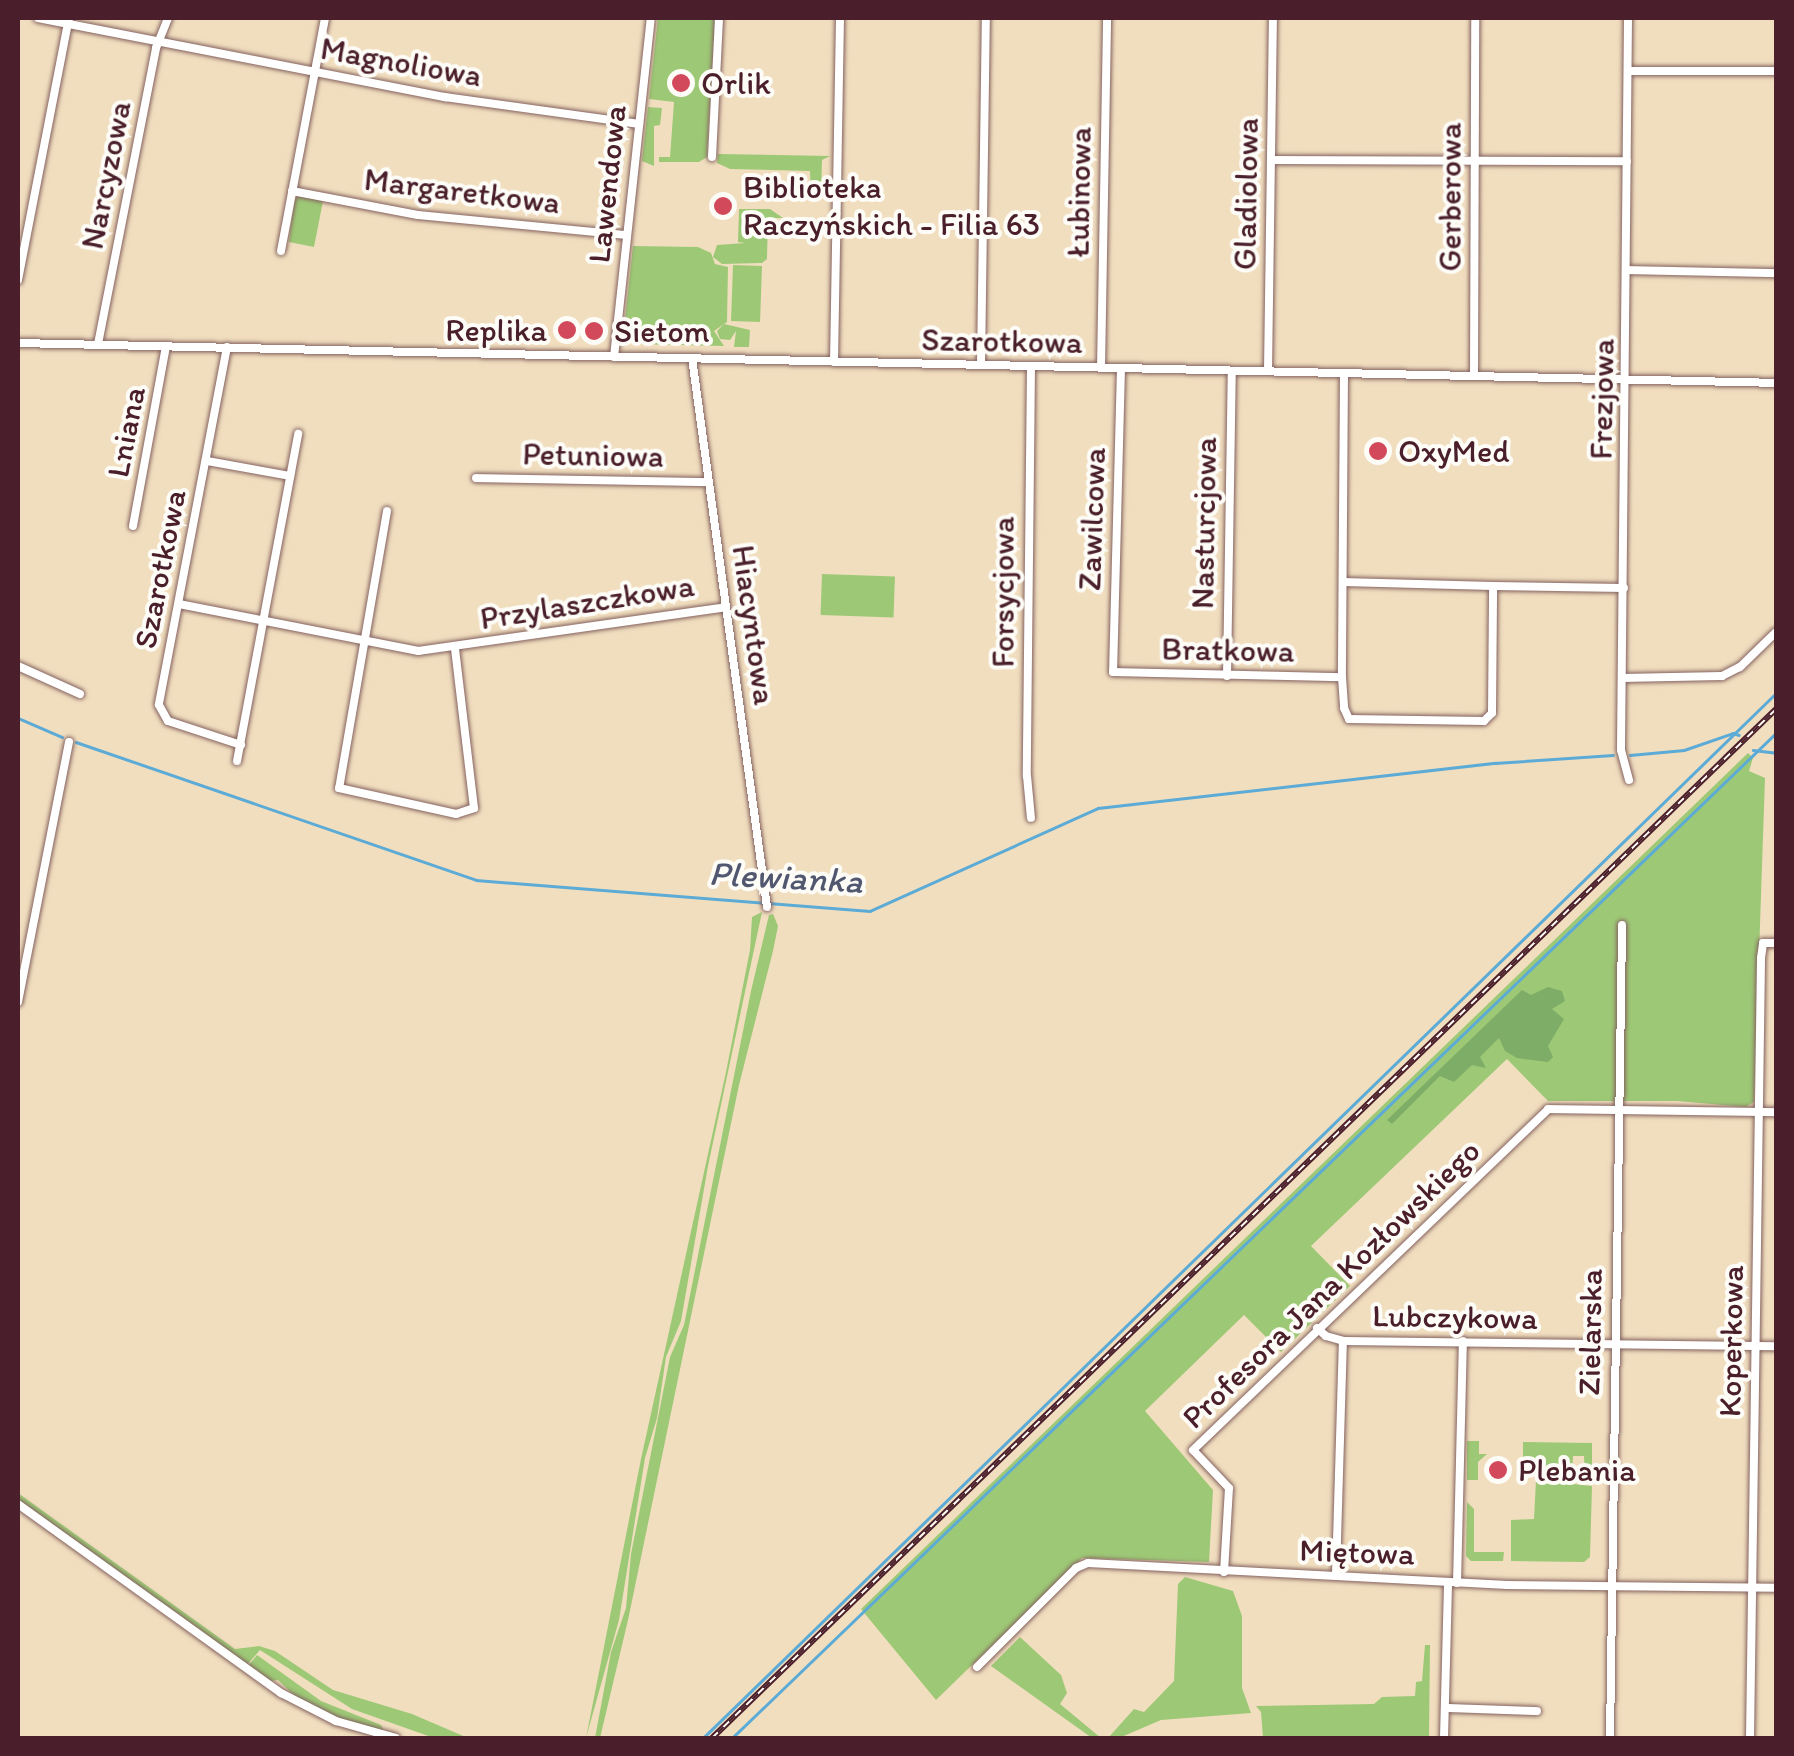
<!DOCTYPE html>
<meta charset="utf-8">
<style>
body{margin:0}
#map{position:relative;width:1794px;height:1756px;overflow:hidden;background:#f1debf;font-family:Itim,sans-serif}
div>[style]{position:absolute}
[style*='--x']{left:calc(var(--x)*1px);top:calc(var(--y)*1px);width:calc(var(--w)*1px);rotate:calc(var(--a)*1deg)}
.green>*{inset:0;background:#9dc976;transform-origin:0 0}
.forest>*{inset:0;background:#7ead67}
.stream>*{height:2.5px;margin:-1.25px;padding:0 1.25px;transform-origin:1.25px;border-radius:1.25px;background:#5cabd6}
.roads{filter:drop-shadow(0 0 2px #84625f) drop-shadow(0 0 2px #84625f)}
.minor>*{height:8px;margin:-4px;padding:0 4px;transform-origin:4px;border-radius:4px;background:#fff}
.rail>*{height:6px;margin-top:-3px;transform-origin:0;background:repeating-linear-gradient(90deg,#fdfcf7 0 8px,#4a1f2b 0 16px);box-sizing:border-box;border-block:2px solid #4a1f2b}
.dots>*{width:28px;height:28px;translate:-50% -50%;box-sizing:border-box;border:5px solid #fdfcf7;border-radius:50%}
span{translate:-50% -50%;white-space:nowrap;text-align:center;line-height:1.15;-webkit-text-stroke:8px #fdfcf7;paint-order:stroke}
.street-label{font-size:32px;color:#4a1f2b}
.poi-label{font-size:32px;color:#4a1f2b}
.left{translate:0 -50%;text-align:left}
.right{translate:-100% -50%;text-align:right}
.water-label{font-size:35px;color:#51576f;font-style:italic}
.frame{position:absolute;inset:0;border:20px solid #4a1f2b;pointer-events:none}
</style>
<div id="map">
<div class="green">
<i style="clip-path:polygon(658px 18px,715px 18px,707px 157px,699px 162px,659px 162px,659px 157px,670px 157px,674px 102px,649px 99px)"></i>
<i style="clip-path:polygon(648px 107px,662px 108px,660px 125px,654px 126px,654px 166px,642px 161px)"></i>
<i style="clip-path:polygon(718px 154px,830px 156px,822px 160px,821px 193px,811px 197px,810px 171px,730px 169px,717px 163px)"></i>
<i style="clip-path:polygon(299px 196px,323px 201px,314px 247px,289px 242px,294px 201px)"></i>
<i style="clip-path:polygon(739px 209px,770px 209px,783px 218px,768px 218px,767px 259px,762px 263px,722px 264px,713px 257px,717px 245px,745px 243px,738px 242px)"></i>
<i style="clip-path:polygon(633px 246px,698px 247px,711px 253px,715px 264px,728px 267px,727px 322px,714px 331px,724px 346px,634px 344px,623px 338px)"></i>
<i style="left:733px;top:265px;width:29px;height:56px;rotate:2deg"></i>
<i style="clip-path:polygon(724px 324px,750px 330px,749px 347px,734px 347px,736px 331px,730px 340px,720px 339px,717px 331px)"></i>
<i style="left:822px;top:574px;width:73px;height:41px;rotate:2deg"></i>
<i style="clip-path:polygon(1748px 753px,1753px 758px,1749px 771px,1765px 778px,1754px 1102px,1746px 1107px,1677px 1101px,1548px 1101px,1507px 1059px,1311px 1246px,1350px 1286px,1281px 1352px,1244px 1315px,1145px 1411px,1213px 1490px,1209px 1562px,1082px 1558px,936px 1700px,861px 1609px)"></i>
<i style="clip-path:polygon(762px 912px,708px 1166px,681px 1321px,666px 1357px,657px 1418px,645px 1458px,619px 1620px,586px 1738px,641px 1459px,726px 1072px,750px 950px,752px 917px)"></i>
<i style="clip-path:polygon(773px 914px,778px 926px,773px 951px,739px 1085px,628px 1620px,600px 1738px,595px 1738px,611px 1652px,626px 1608px,631px 1554px,670px 1357px,684px 1325px,751px 991px,769px 915px)"></i>
<i style="clip-path:polygon(1467px 1441px,1479px 1441px,1479px 1454px,1487px 1454px,1478px 1462px,1478px 1480px,1467px 1480px)"></i>
<i style="clip-path:polygon(1523px 1442px,1592px 1443px,1592px 1480px,1585px 1477px,1584px 1456px,1573px 1456px,1572px 1477px,1537px 1476px,1537px 1463px,1523px 1462px)"></i>
<i style="clip-path:polygon(1536px 1480px,1592px 1486px,1590px 1557px,1584px 1562px,1511px 1561px,1511px 1520px,1534px 1519px)"></i>
<i style="clip-path:polygon(18px 1493px,235px 1649px,259px 1646px,275px 1651px,333px 1690px,412px 1714px,468px 1738px,434px 1738px,352px 1709px,260px 1650px,247px 1665px,18px 1500px)"></i>
<i style="clip-path:polygon(1467px 1502px,1474px 1509px,1474px 1552px,1504px 1552px,1503px 1561px,1471px 1561px,1466px 1556px)"></i>
<i style="clip-path:polygon(1185px 1577px,1233px 1591px,1242px 1616px,1242px 1688px,1251px 1713px,1161px 1720px,1119px 1738px,1108px 1738px,1134px 1709px,1144px 1712px,1174px 1681px,1178px 1584px)"></i>
<i style="clip-path:polygon(1020px 1637px,1061px 1675px,1067px 1693px,1060px 1704px,1101px 1738px,1092px 1738px,991px 1666px)"></i>
<i style="clip-path:polygon(1425px 1645px,1430px 1645px,1429px 1738px,1263px 1738px,1261px 1712px,1256px 1706px,1374px 1704px,1382px 1697px,1415px 1696px,1416px 1682px,1422px 1681px)"></i>
<i style="clip-path:polygon(257px 1655px,321px 1701px,381px 1725px,384px 1731px,338px 1718px,296px 1697px,278px 1680px,271px 1681px,248px 1666px)"></i>
</div>
<div class="forest">
<i style="clip-path:polygon(1548px 987px,1562px 991px,1565px 1001px,1552px 1009px,1564px 1019px,1548px 1046px,1553px 1057px,1548px 1062px,1517px 1058px,1505px 1051px,1499px 1038px,1480px 1057px,1486px 1068px,1472px 1065px,1454px 1082px,1440px 1076px,1392px 1124px,1387px 1120px,1522px 990px,1531px 995px)"></i>
</div>
<div class="stream">
<i style="--x:18;--y:718;--w:48;--a:23.4"></i>
<i style="--x:76;--y:742;--w:423;--a:19"></i>
<i style="--x:476;--y:880;--w:395;--a:4.5"></i>
<i style="--x:870;--y:911;--w:250;--a:-24.3"></i>
<i style="--x:1098;--y:808;--w:400;--a:-6.5"></i>
<i style="--x:1495;--y:763;--w:118;--a:-3.9"></i>
<i style="--x:1753;--y:750;--w:23;--a:7"></i>
<i style="--x:1630;--y:755;--w:54;--a:-5.3"></i>
<i style="--x:1684;--y:750;--w:52;--a:-19.1"></i>
<i style="--x:1733;--y:733;--w:6;--a:18"></i>
<i style="--x:703;--y:1738;--w:1498;--a:-44.24"></i>
<i style="--x:732;--y:1738;--w:1449;--a:-43.91"></i>
</div>
<div class="roads">
<div class="minor">
<i style="--x:38;--y:18;--w:415;--a:11"></i>
<i style="--x:445;--y:97;--w:196;--a:7.9"></i>
<i style="--x:1628;--y:18;--w:732;--a:90.55"></i>
<i style="--x:1621;--y:750;--w:31;--a:75"></i>
<i style="--x:1628;--y:71;--w:148;--a:0"></i>
<i style="--x:712;--y:157;--w:139;--a:-87.1"></i>
<i style="--x:1271;--y:160;--w:356;--a:0.2"></i>
<i style="--x:292;--y:191;--w:128;--a:10.8"></i>
<i style="--x:418;--y:215;--w:210;--a:5.5"></i>
<i style="--x:281;--y:251;--w:237;--a:-79.3"></i>
<i style="--x:1628;--y:270;--w:148;--a:1.2"></i>
<i style="--x:18;--y:280;--w:267;--a:-79"></i>
<i style="--x:18;--y:343;--w:1758;--a:1.3"></i>
<i style="--x:98;--y:344;--w:302;--a:-78.9"></i>
<i style="--x:156;--y:48;--w:32;--a:-68"></i>
<i style="--x:227;--y:347;--w:364;--a:100.8"></i>
<i style="--x:159;--y:705;--w:18;--a:61"></i>
<i style="--x:168;--y:721;--w:77;--a:18.2"></i>
<i style="--x:614;--y:357;--w:341;--a:-83.8"></i>
<i style="--x:692;--y:358;--w:554;--a:82.22"></i>
<i style="--x:834;--y:362;--w:344;--a:-89"></i>
<i style="--x:981;--y:365;--w:347;--a:-89.2"></i>
<i style="--x:1031;--y:366;--w:410;--a:90.6"></i>
<i style="--x:1027;--y:776;--w:42;--a:84.6"></i>
<i style="--x:1101;--y:368;--w:350;--a:-89"></i>
<i style="--x:1121;--y:368;--w:304;--a:91.5"></i>
<i style="--x:1113;--y:672;--w:229;--a:1.3"></i>
<i style="--x:1268;--y:371;--w:353;--a:-89.2"></i>
<i style="--x:1344;--y:373;--w:304;--a:90.4"></i>
<i style="--x:1342;--y:677;--w:31;--a:86"></i>
<i style="--x:1344;--y:708;--w:12;--a:66"></i>
<i style="--x:1349;--y:719;--w:135;--a:0.8"></i>
<i style="--x:1484;--y:721;--w:11;--a:-45"></i>
<i style="--x:1492;--y:713;--w:127;--a:-89.5"></i>
<i style="--x:1493;--y:586;--w:131;--a:0.9"></i>
<i style="--x:1474;--y:376;--w:358;--a:-89.8"></i>
<i style="--x:207;--y:461;--w:84;--a:10.2"></i>
<i style="--x:476;--y:478;--w:233;--a:1"></i>
<i style="--x:387;--y:511;--w:281;--a:99.8"></i>
<i style="--x:339;--y:788;--w:120;--a:12.5"></i>
<i style="--x:456;--y:814;--w:19;--a:-18"></i>
<i style="--x:474;--y:808;--w:161;--a:-96.8"></i>
<i style="--x:133;--y:526;--w:183;--a:-79.6"></i>
<i style="--x:1343;--y:582;--w:150;--a:1.5"></i>
<i style="--x:179;--y:604;--w:244;--a:11.1"></i>
<i style="--x:418;--y:651;--w:311;--a:-8.1"></i>
<i style="--x:18;--y:666;--w:68;--a:24.3"></i>
<i style="--x:1227;--y:676;--w:305;--a:-89.1"></i>
<i style="--x:1622;--y:678;--w:100;--a:-1.1"></i>
<i style="--x:1722;--y:676;--w:20;--a:-27"></i>
<i style="--x:1740;--y:667;--w:50;--a:-44.2"></i>
<i style="--x:237;--y:761;--w:333;--a:-79.4"></i>
<i style="--x:18;--y:1002;--w:265;--a:-78.9"></i>
<i style="--x:1317;--y:1328;--w:12;--a:42"></i>
<i style="--x:1326;--y:1336;--w:18;--a:16"></i>
<i style="--x:1343;--y:1341;--w:433;--a:0.7"></i>
<i style="--x:18;--y:1504;--w:324;--a:35.7"></i>
<i style="--x:281;--y:1693;--w:62;--a:27"></i>
<i style="--x:336;--y:1721;--w:62;--a:15.8"></i>
<i style="--x:1224;--y:1572;--w:84;--a:-86.6"></i>
<i style="--x:1229;--y:1488;--w:52;--a:-133.5"></i>
<i style="--x:1193;--y:1450;--w:492;--a:-43.8"></i>
<i style="--x:1548;--y:1109;--w:228;--a:0.8"></i>
<i style="--x:1336;--y:1574;--w:233;--a:-88.3"></i>
<i style="--x:1457;--y:1583;--w:242;--a:-88.6"></i>
<i style="--x:977;--y:1667;--w:140;--a:-45"></i>
<i style="--x:1076;--y:1568;--w:13;--a:-23"></i>
<i style="--x:1088;--y:1563;--w:420;--a:3"></i>
<i style="--x:1507;--y:1585;--w:269;--a:0.6"></i>
<i style="--x:1445;--y:1708;--w:92;--a:1.9"></i>
<i style="--x:1444;--y:1738;--w:156;--a:-88.5"></i>
<i style="--x:1610;--y:1738;--w:813;--a:-89.15"></i>
<i style="--x:1750;--y:1738;--w:780;--a:-89.19"></i>
<i style="--x:1761;--y:958;--w:15;--a:-82"></i>
<i style="--x:1763;--y:943;--w:13;--a:0"></i>
</div>
</div>
<div class="rail">
<i style="--x:712;--y:1738;--w:1480;--a:-44.04"></i>
</div>
<div class="dots">
<i style="left:681px;top:83px;background:#d1495b"></i>
<i style="left:723px;top:206px;background:#d1495b"></i>
<i style="left:567px;top:330px;background:#d1495b"></i>
<i style="left:594px;top:331px;background:#d1495b"></i>
<i style="left:1378px;top:451px;background:#d1495b"></i>
<i style="left:1498px;top:1470px;background:#d1495b"></i>
</div>
<div class="street-label">
<span style="left:401px;top:62px;rotate:10deg">Magnoliowa</span>
<span style="left:106px;top:175px;rotate:-79deg">Narcyzowa</span>
<span style="left:607px;top:184px;rotate:-84deg">Lawendowa</span>
<span style="left:462px;top:191px;rotate:7deg">Margaretkowa</span>
<span style="left:1079px;top:192px;rotate:-89deg">Łubinowa</span>
<span style="left:1246px;top:194px;rotate:-89deg">Gladiolowa</span>
<span style="left:1450px;top:197px;rotate:-90deg">Gerberowa</span>
<span style="left:1002px;top:341px;rotate:1deg">Szarotkowa</span>
<span style="left:1602px;top:399px;rotate:-89deg">Frezjowa</span>
<span style="left:126px;top:432px;rotate:-79deg">Lniana</span>
<span style="left:593px;top:455px;rotate:1deg">Petuniowa</span>
<span style="left:1092px;top:519px;rotate:-88deg">Zawilcowa</span>
<span style="left:1204px;top:523px;rotate:-89deg">Nasturcjowa</span>
<span style="left:160px;top:569px;rotate:-79deg">Szarotkowa</span>
<span style="left:1003px;top:592px;rotate:-90deg">Forsycjowa</span>
<span style="left:587px;top:602px;rotate:-9deg">Przylaszczkowa</span>
<span style="left:754px;top:625px;rotate:82deg">Hiacyntowa</span>
<span style="left:1228px;top:650px;rotate:1deg">Bratkowa</span>
<span style="left:1331px;top:1284px;rotate:-44deg">Profesora Jana Kozłowskiego</span>
<span style="left:1455px;top:1317px;rotate:1deg">Lubczykowa</span>
<span style="left:1590px;top:1332px;rotate:-89deg">Zielarska</span>
<span style="left:1731px;top:1341px;rotate:-89deg">Koperkowa</span>
<span style="left:1357px;top:1552px;rotate:2deg">Miętowa</span>
</div>
<div class="poi-label">
<span class="left" style="left:701px;top:83px">Orlik</span>
<span class="left" style="left:743px;top:206px">Biblioteka<br>Raczyńskich - Filia 63</span>
<span class="right" style="left:547px;top:330px">Replika</span>
<span class="left" style="left:614px;top:331px">Sietom</span>
<span class="left" style="left:1398px;top:451px">OxyMed</span>
<span class="left" style="left:1518px;top:1470px">Plebania</span>
</div>
<div class="water-label">
<span style="left:786px;top:877px;rotate:3deg">Plewianka</span>
</div>
<div class="frame"></div>
</div>
